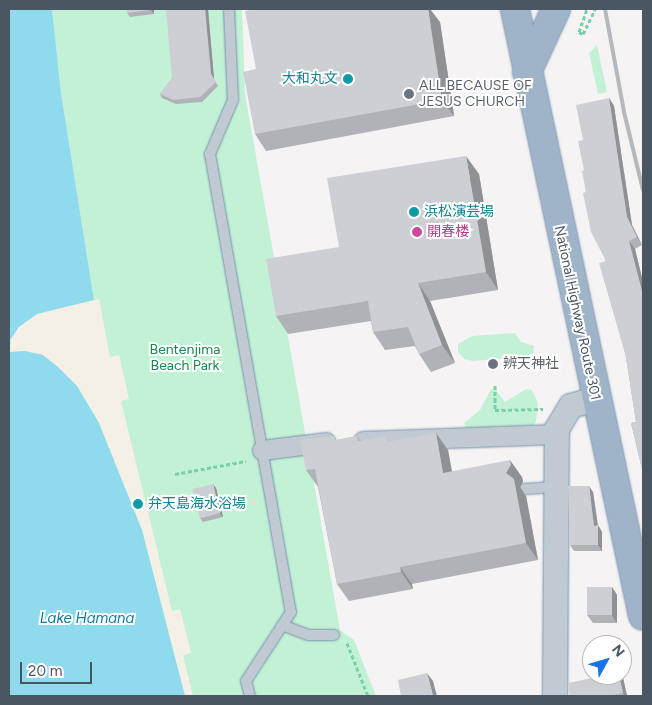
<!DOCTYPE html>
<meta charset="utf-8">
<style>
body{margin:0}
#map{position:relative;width:652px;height:705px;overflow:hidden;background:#f5f3f3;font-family:Figtree,"Noto Sans JP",sans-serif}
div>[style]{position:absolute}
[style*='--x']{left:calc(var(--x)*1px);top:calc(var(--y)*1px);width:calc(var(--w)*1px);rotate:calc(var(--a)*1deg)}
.green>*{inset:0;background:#c3f1d5}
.sand>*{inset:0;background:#f5f0e5}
.water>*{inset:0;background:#90daee}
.path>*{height:3px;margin-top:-1.5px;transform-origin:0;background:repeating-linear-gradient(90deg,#7ad0a6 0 4px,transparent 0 6.5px)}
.roads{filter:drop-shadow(0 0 1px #7690ad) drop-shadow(0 0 1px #7690ad)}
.service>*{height:10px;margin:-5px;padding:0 5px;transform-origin:5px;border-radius:5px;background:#c1cad2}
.minor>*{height:19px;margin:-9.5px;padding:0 9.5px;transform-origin:9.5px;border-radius:9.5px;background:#c1cad2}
.tertiary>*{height:24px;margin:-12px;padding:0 12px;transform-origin:12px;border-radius:12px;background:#c1cad2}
.trunk>*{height:28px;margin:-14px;padding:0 14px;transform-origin:14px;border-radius:14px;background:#9fb4c9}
.rail>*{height:4px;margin:-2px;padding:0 2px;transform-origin:2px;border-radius:2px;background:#b5b8bd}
.wall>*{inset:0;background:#b0b2b7}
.shaded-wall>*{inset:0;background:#909195}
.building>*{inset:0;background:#cdcfd5;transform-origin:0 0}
.dots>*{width:14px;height:14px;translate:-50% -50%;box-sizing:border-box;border:2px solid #fff;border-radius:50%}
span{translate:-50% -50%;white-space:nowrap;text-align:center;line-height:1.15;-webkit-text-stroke:4px #fff;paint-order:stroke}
.culture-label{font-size:14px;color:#0d838f}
.right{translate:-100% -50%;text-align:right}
.left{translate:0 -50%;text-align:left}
.worship-label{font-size:14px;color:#5b616d}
.hotel-label{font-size:14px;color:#b23c85}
.street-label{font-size:14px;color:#4a5661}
.park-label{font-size:14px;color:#17864f}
.water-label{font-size:15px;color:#0c7c9b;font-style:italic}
.frame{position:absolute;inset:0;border:10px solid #4a5661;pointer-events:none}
.north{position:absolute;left:582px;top:635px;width:50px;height:50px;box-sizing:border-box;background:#fff;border:1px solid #b7bbc0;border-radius:50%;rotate:51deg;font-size:14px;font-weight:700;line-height:20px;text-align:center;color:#4a5661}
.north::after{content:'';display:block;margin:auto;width:18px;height:22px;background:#1a73e8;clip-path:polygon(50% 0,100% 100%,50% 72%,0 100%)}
.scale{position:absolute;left:20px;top:662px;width:72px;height:22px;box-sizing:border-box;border:2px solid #4a5661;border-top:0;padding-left:6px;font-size:15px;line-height:18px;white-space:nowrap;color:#4a5661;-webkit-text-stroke:4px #fff;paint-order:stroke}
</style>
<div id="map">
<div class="green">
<i style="clip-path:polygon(52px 9px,242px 9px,245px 94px,340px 630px,354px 640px,376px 696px,185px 696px,142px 530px,91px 407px,77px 386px,25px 351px,9px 352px,9px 342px,94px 300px,61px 93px)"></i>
<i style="clip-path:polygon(597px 45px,607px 92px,598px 94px,589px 53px)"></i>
<i style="clip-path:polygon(515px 333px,521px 342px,534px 346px,533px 353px,524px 357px,473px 361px,464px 359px,458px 351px,458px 344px,472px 336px)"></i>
<i style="clip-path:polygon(491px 389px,496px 390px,505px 402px,526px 389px,532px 390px,538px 403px,536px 421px,533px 426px,466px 429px,464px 423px,480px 410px)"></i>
</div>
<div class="sand">
<i style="clip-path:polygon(99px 299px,110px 357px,119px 355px,129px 399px,121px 401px,172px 611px,180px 609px,191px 653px,183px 655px,193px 696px,185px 696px,142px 530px,91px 407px,77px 386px,28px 353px,9px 352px,12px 336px,37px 314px,66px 304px)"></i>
</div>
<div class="water">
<i style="clip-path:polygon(9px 9px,52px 9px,61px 93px,94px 300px,37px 314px,19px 327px,9px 342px)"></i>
<i style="clip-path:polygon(25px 351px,43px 355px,58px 367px,77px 386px,99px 423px,142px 530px,185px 696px,9px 696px,9px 352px)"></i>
</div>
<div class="path">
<i style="--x:579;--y:32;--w:4;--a:27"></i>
<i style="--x:583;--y:34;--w:28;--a:-64"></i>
<i style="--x:579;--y:32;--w:24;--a:-71"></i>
<i style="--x:495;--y:385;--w:25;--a:90"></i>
<i style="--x:495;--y:410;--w:48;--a:-1.2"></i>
<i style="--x:175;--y:474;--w:72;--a:-10.4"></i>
<i style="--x:347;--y:643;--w:57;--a:68.4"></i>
</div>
<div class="roads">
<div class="service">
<i style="--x:229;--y:9;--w:91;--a:87.5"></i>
<i style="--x:233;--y:100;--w:59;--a:113.1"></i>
<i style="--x:210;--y:154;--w:465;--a:80"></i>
<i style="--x:291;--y:612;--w:82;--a:123.1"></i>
<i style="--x:246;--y:681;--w:16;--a:75"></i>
<i style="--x:525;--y:489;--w:32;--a:-4"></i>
<i style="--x:282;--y:625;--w:28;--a:21"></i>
<i style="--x:308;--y:635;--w:26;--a:0"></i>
</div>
<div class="minor">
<i style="--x:363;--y:441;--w:194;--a:-2.1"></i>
<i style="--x:262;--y:450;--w:64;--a:-7.1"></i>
</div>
<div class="tertiary">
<i style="--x:555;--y:696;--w:267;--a:-89.6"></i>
<i style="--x:557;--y:429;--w:27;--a:-59"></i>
<i style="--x:571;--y:406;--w:25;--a:-16"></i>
</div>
<div class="trunk">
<i style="--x:515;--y:9;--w:620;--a:78.09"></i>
<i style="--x:527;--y:72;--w:69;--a:-65.3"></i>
</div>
</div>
<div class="rail">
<i style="--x:605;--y:9;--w:105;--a:79.5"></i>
<i style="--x:624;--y:112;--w:80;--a:76.3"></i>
</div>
<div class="wall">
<i style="clip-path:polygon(127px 9px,154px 9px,154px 14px,130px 17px,127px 13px)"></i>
<i style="clip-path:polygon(208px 9px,214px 79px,218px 86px,202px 102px,176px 104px,162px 98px,160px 94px,172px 78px)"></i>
<i style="clip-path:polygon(440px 22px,454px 116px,266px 151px,255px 134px,256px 69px)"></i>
<i style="clip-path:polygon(609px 98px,614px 106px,632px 225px,642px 245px,635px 249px,643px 282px,643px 473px,631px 423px,636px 422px,626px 357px,606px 261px,586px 192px,584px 170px)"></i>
<i style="clip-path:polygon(479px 174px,498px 290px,430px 301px,455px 363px,431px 372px,419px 354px,415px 346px,385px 350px,373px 332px,371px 321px,288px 334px,276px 316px,339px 247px)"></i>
<i style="clip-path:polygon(357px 436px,360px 440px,390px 442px,448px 450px,452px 471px,522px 477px,523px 482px,520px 487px,526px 496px,538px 560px,412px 584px,413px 589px,349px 601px,337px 584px,318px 487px,306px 470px,337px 440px)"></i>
<i style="clip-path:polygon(216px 488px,223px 517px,203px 522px,200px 518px)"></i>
<i style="clip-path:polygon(593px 492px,598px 525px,602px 532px,602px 551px,574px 551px,570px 545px)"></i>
<i style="clip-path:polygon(612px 587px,617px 595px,617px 623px,593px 623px,587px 615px)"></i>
<i style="clip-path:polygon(622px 673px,627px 696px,570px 696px)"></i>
</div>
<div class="shaded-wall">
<i style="clip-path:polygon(151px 9px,154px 9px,154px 14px,151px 10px)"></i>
<i style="clip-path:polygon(205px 9px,208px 9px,214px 79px,218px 86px,211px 74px)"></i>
<i style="clip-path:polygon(428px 9px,430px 9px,440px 22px,454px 116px,442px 100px)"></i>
<i style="clip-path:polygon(609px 98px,614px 106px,632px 225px,642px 245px,637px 237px,627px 217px)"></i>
<i style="clip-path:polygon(466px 156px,479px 174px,498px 290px,486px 272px)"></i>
<i style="clip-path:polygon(629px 241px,635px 249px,643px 282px,643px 295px)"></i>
<i style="clip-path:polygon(418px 283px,430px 301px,455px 363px,442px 345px)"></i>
<i style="clip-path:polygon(436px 433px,448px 450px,455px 490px,443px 473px)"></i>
<i style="clip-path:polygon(510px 460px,522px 477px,523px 482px,520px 487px,526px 496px,538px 560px,526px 543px,506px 473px)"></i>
<i style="clip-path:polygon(213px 484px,216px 488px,223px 517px,220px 513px)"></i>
<i style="clip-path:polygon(589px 486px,593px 492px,598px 528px,598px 525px,602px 532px,602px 551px,598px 545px,594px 526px)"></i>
<i style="clip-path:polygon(400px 567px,412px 584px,413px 589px,401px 572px)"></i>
<i style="clip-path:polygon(612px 587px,617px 595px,617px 623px,612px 616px)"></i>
<i style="clip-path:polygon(427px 673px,433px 681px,437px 696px,433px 696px)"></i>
<i style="clip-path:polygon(622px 673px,627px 696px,625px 696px,623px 693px,619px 675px,622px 675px)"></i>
</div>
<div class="building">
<i style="clip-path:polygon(127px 9px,151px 9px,151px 10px,127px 13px)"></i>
<i style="clip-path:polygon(166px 9px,205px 9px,211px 74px,216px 82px,200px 97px,173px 100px,160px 94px,172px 78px)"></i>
<i style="clip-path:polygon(255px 9px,406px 9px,406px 10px,411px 9px,428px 9px,442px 100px,255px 134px,243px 72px,256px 69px,245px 11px)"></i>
<i style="clip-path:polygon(609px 98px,627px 217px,637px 237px,629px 241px,643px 295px,643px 473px,631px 423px,636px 422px,626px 357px,599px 263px,606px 261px,591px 232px,583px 193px,586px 192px,582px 171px,584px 170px,578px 141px,583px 140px,576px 105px)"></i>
<i style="clip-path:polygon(466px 156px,486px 272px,418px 283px,442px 345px,419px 354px,408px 327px,373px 332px,368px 301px,276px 316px,266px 259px,339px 247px,327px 178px)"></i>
<i style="clip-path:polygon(436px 433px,443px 473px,510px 460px,511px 465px,506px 473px,514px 479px,526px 543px,400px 567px,401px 572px,337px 584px,315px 469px,306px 470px,300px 440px,334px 436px,335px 440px,357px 436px,358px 441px,385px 436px,387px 442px)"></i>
<i style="left:213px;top:484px;width:30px;height:21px;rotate:76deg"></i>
<i style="clip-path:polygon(568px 486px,589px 486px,594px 526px,598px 525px,598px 545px,570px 545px)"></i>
<i style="left:587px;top:587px;width:25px;height:28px"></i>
<i style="clip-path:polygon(427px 673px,433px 696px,401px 696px,398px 680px)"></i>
<i style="clip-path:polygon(597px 675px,619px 675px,623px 693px,609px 696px,570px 696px,568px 683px,597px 677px)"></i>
</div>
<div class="dots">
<i style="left:348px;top:79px;background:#0f9aa8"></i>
<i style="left:409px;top:94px;background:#6b7280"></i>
<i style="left:414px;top:212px;background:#0f9aa8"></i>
<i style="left:417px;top:232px;background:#d1479c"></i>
<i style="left:493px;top:364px;background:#6b7280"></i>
<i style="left:138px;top:504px;background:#0f9aa8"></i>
</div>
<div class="culture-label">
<span class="right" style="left:338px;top:79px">大和丸文</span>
<span class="left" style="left:424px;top:212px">浜松演芸場</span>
<span class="left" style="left:148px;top:504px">弁天島海水浴場</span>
</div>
<div class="worship-label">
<span class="left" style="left:419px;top:94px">ALL BECAUSE OF<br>JESUS CHURCH</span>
<span class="left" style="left:503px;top:364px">辨天神社</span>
</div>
<div class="hotel-label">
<span class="left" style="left:427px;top:232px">開春楼</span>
</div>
<div class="street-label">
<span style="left:577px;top:313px;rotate:78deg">National Highway Route 301</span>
</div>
<div class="park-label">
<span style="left:185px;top:358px">Bentenjima<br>Beach Park</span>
</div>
<div class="water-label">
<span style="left:87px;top:619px">Lake Hamana</span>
</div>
<div class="frame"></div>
<div class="north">N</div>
<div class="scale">20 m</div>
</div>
